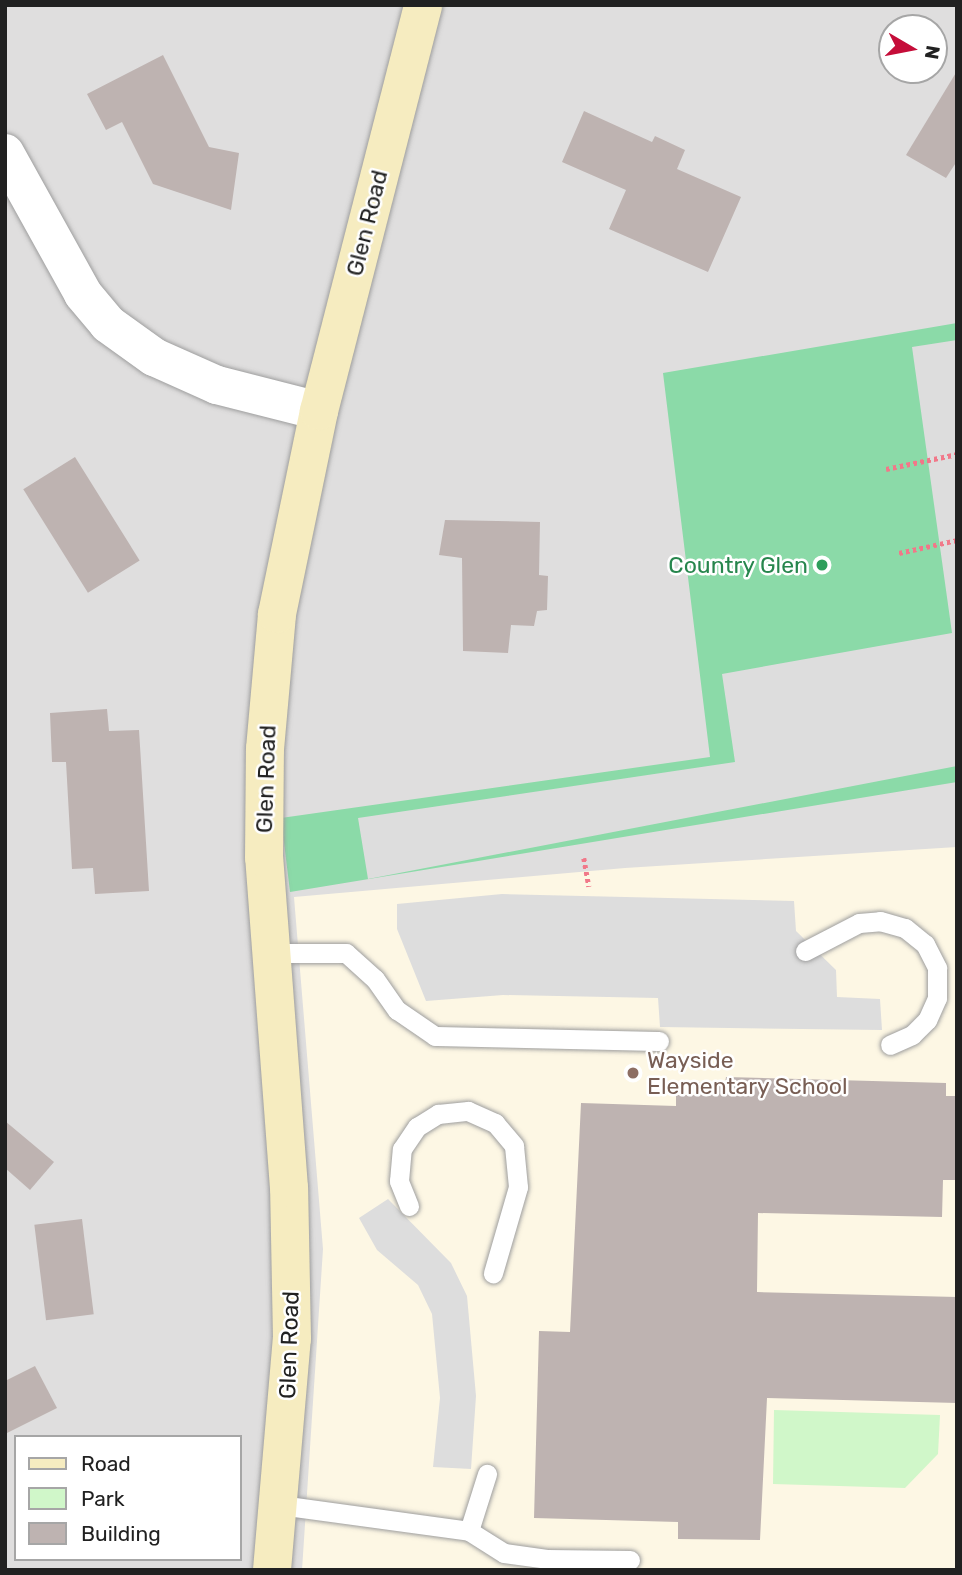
<!DOCTYPE html>
<style>
body{margin:0}
#map{position:relative;width:962px;height:1575px;overflow:hidden;background:#f0ebe8;font-family:Rubik,sans-serif}
div>[style]{position:absolute}
[style*='--x']{left:calc(var(--x)*1px);top:calc(var(--y)*1px);width:calc(var(--w)*1px);rotate:calc(var(--a)*1deg)}
.residential>*{inset:0;background:#dfdede}
.education>*{inset:0;background:#fdf7e4}
.park>*{inset:0;background:#d0f7c9}
.pitch>*{inset:0;background:#8bdaa8}
.parking>*{inset:0;background:#ddd}
.building>*{inset:0;background:#beb3b1;transform-origin:0 0}
.path>*{height:4.5px;margin-top:-2.25px;transform-origin:0;background:repeating-linear-gradient(90deg,#f17889 0 3.5px,transparent 0 7px)}
.roads{filter:drop-shadow(0 0 2px #9e9e9e) drop-shadow(0 0 2px #9e9e9e)}
.service>*{height:19px;margin:-9.5px;padding:0 9.5px;transform-origin:9.5px;border-radius:9.5px;background:#fff}
.minor>*{height:38px;margin:-19px;padding:0 19px;transform-origin:19px;border-radius:19px;background:#fff}
.secondary>*{height:38px;margin:-19px;padding:0 19px;transform-origin:19px;border-radius:19px;background:#f6ecc0}
.dots>*{width:19px;height:19px;translate:-50% -50%;box-sizing:border-box;border:4px solid #fff;border-radius:50%}
span{translate:-50% -50%;white-space:nowrap;text-align:center;line-height:1.15;-webkit-text-stroke:5px #fff;paint-order:stroke}
.street-label{font-size:23px;color:#212121}
.leisure-label{font-size:23px;color:#27864d}
.right{translate:-100% -50%;text-align:right}
.education-label{font-size:23px;color:#785e54}
.left{translate:0 -50%;text-align:left}
.frame{position:absolute;inset:0;border:7px solid #212121;pointer-events:none}
.legend{position:absolute;left:14px;top:1435px;width:228px;height:126px;box-sizing:border-box;background:#fff;border:2px solid #a6a6a6;margin:0;padding:9px 12px;list-style:none;font-size:21px;color:#212121}
.legend li{display:flex;align-items:center;gap:14px;height:35px}
.legend b{width:35px;border:2px solid #a6a6a6}
.north{position:absolute;left:878px;top:14px;width:70px;height:70px;box-sizing:border-box;background:#fff;border:2px solid #a6a6a6;border-radius:50%;rotate:100deg;font-size:19px;font-weight:700;line-height:28px;text-align:center;color:#212121}
.north::after{content:'';display:block;margin:auto;width:24px;height:32px;background:#c50d39;clip-path:polygon(50% 0,100% 100%,50% 72%,0 100%)}
</style>
<div id="map">
<div class="residential">
<i style="clip-path:polygon(evenodd,5px 5px,957px 5px,957px 1570px,5px 1570px,5px 5px,892px 28px,934px 28px,934px 70px,892px 70px,892px 28px,5px 5px,16px 1437px,240px 1437px,240px 1559px,16px 1559px,16px 1437px)"></i>
</div>
<div class="education">
<i style="clip-path:polygon(957px 847px,957px 1570px,302px 1570px,323px 1249px,294px 897px,625px 868px)"></i>
</div>
<div class="park">
<i style="clip-path:polygon(774px 1410px,940px 1415px,938px 1454px,905px 1488px,773px 1484px)"></i>
</div>
<div class="pitch">
<i style="clip-path:polygon(957px 323px,957px 782px,290px 892px,281px 818px,710px 757px,663px 373px)"></i>
</div>
<div class="parking">
<i style="clip-path:polygon(957px 340px,957px 766px,368px 879px,358px 818px,735px 762px,722px 674px,952px 633px,912px 347px)"></i>
<i style="clip-path:polygon(502px 894px,794px 901px,796px 931px,836px 970px,837px 997px,880px 999px,882px 1030px,660px 1027px,658px 998px,503px 995px,426px 1001px,397px 929px,397px 904px)"></i>
<i style="clip-path:polygon(388px 1199px,451px 1263px,467px 1296px,476px 1396px,471px 1469px,433px 1467px,440px 1398px,432px 1314px,418px 1285px,377px 1250px,359px 1218px)"></i>
</div>
<div class="building">
<i style="clip-path:polygon(163px 55px,209px 147px,239px 153px,231px 210px,153px 184px,122px 122px,106px 130px,87px 94px)"></i>
<i style="clip-path:polygon(957px 71px,957px 161px,946px 178px,906px 155px)"></i>
<i style="clip-path:polygon(584px 111px,652px 142px,655px 136px,685px 150px,677px 169px,741px 197px,708px 272px,609px 229px,626px 190px,562px 162px)"></i>
<i style="left:75px;top:457px;width:122px;height:61px;rotate:58deg"></i>
<i style="clip-path:polygon(445px 520px,540px 522px,539px 575px,548px 576px,547px 610px,537px 611px,534px 626px,511px 625px,508px 653px,463px 651px,462px 558px,439px 555px)"></i>
<i style="clip-path:polygon(107px 709px,109px 731px,139px 730px,149px 891px,95px 894px,93px 868px,72px 869px,66px 762px,52px 762px,50px 713px)"></i>
<i style="clip-path:polygon(726px 1077px,946px 1083px,946px 1096px,957px 1096px,957px 1180px,943px 1180px,942px 1217px,758px 1213px,757px 1292px,957px 1297px,957px 1403px,767px 1398px,760px 1540px,678px 1539px,678px 1522px,534px 1518px,539px 1331px,570px 1332px,581px 1103px,676px 1106px,676px 1095px,699px 1095px,699px 1082px,725px 1083px)"></i>
<i style="clip-path:polygon(5px 1121px,54px 1162px,30px 1190px,5px 1168px)"></i>
<i style="left:82px;top:1219px;width:96px;height:48px;rotate:83deg"></i>
<i style="clip-path:polygon(35px 1366px,57px 1408px,5px 1434px,5px 1381px)"></i>
</div>
<div class="path">
<i style="--x:886;--y:469;--w:73;--a:-11.9"></i>
<i style="--x:899;--y:553;--w:59;--a:-12.6"></i>
<i style="--x:584;--y:858;--w:29;--a:80"></i>
</div>
<div class="roads">
<div class="service">
<i style="--x:805;--y:951;--w:61;--a:-27.4"></i>
<i style="--x:859;--y:923;--w:21;--a:-5"></i>
<i style="--x:880;--y:921;--w:26;--a:16"></i>
<i style="--x:905;--y:928;--w:26;--a:39"></i>
<i style="--x:925;--y:944;--w:27;--a:63"></i>
<i style="--x:937;--y:968;--w:30;--a:90"></i>
<i style="--x:937;--y:998;--w:24;--a:114"></i>
<i style="--x:927;--y:1020;--w:21;--a:135"></i>
<i style="--x:912;--y:1035;--w:24;--a:156"></i>
<i style="--x:270;--y:953;--w:76;--a:0"></i>
<i style="--x:346;--y:953;--w:39;--a:42"></i>
<i style="--x:375;--y:979;--w:38;--a:55"></i>
<i style="--x:397;--y:1010;--w:46;--a:34.4"></i>
<i style="--x:435;--y:1036;--w:224;--a:1.3"></i>
<i style="--x:409;--y:1206;--w:27;--a:-112"></i>
<i style="--x:399;--y:1181;--w:32;--a:-85"></i>
<i style="--x:402;--y:1149;--w:27;--a:-56"></i>
<i style="--x:417;--y:1127;--w:25;--a:-32"></i>
<i style="--x:438;--y:1114;--w:30;--a:-6"></i>
<i style="--x:468;--y:1111;--w:30;--a:24"></i>
<i style="--x:495;--y:1123;--w:30;--a:50"></i>
<i style="--x:514;--y:1146;--w:41;--a:84.4"></i>
<i style="--x:518;--y:1187;--w:90;--a:106.2"></i>
<i style="--x:280;--y:1505;--w:191;--a:7.8"></i>
<i style="--x:469;--y:1531;--w:60;--a:-72.5"></i>
<i style="--x:469;--y:1531;--w:41;--a:32.2"></i>
<i style="--x:504;--y:1553;--w:43;--a:7.9"></i>
<i style="--x:547;--y:1559;--w:83;--a:0.7"></i>
</div>
<div class="minor">
<i style="--x:5;--y:153;--w:161;--a:61"></i>
<i style="--x:83;--y:294;--w:39;--a:50"></i>
<i style="--x:108;--y:324;--w:57;--a:35.7"></i>
<i style="--x:154;--y:357;--w:69;--a:24"></i>
<i style="--x:217;--y:385;--w:105;--a:14.3"></i>
</div>
<div class="secondary">
<i style="--x:272;--y:1570;--w:232;--a:-85.1"></i>
<i style="--x:292;--y:1339;--w:151;--a:-91.1"></i>
<i style="--x:289;--y:1188;--w:331;--a:-94.3"></i>
<i style="--x:264;--y:858;--w:109;--a:-89.5"></i>
<i style="--x:265;--y:749;--w:136;--a:-84.9"></i>
<i style="--x:277;--y:614;--w:207;--a:-78.3"></i>
<i style="--x:319;--y:411;--w:419;--a:-75.6"></i>
</div>
</div>
<div class="dots">
<i style="left:822px;top:565px;background:#2e9e5b"></i>
<i style="left:633px;top:1073px;background:#8d6e63"></i>
</div>
<div class="street-label">
<span style="left:367px;top:223px;rotate:-76deg">Glen Road</span>
<span style="left:266px;top:779px;rotate:-88deg">Glen Road</span>
<span style="left:289px;top:1345px;rotate:-88deg">Glen Road</span>
</div>
<div class="leisure-label">
<span class="right" style="left:808px;top:565px">Country Glen</span>
</div>
<div class="education-label">
<span class="left" style="left:647px;top:1073px">Wayside<br>Elementary School</span>
</div>
<div class="frame"></div>
<ul class="legend">
<li><b style="height:9px;background:#f6ecc0"></b>Road</li>
<li><b style="height:19px;background:#d0f7c9"></b>Park</li>
<li><b style="height:19px;background:#beb3b1"></b>Building</li>
</ul>
<div class="north">N</div>
</div>
